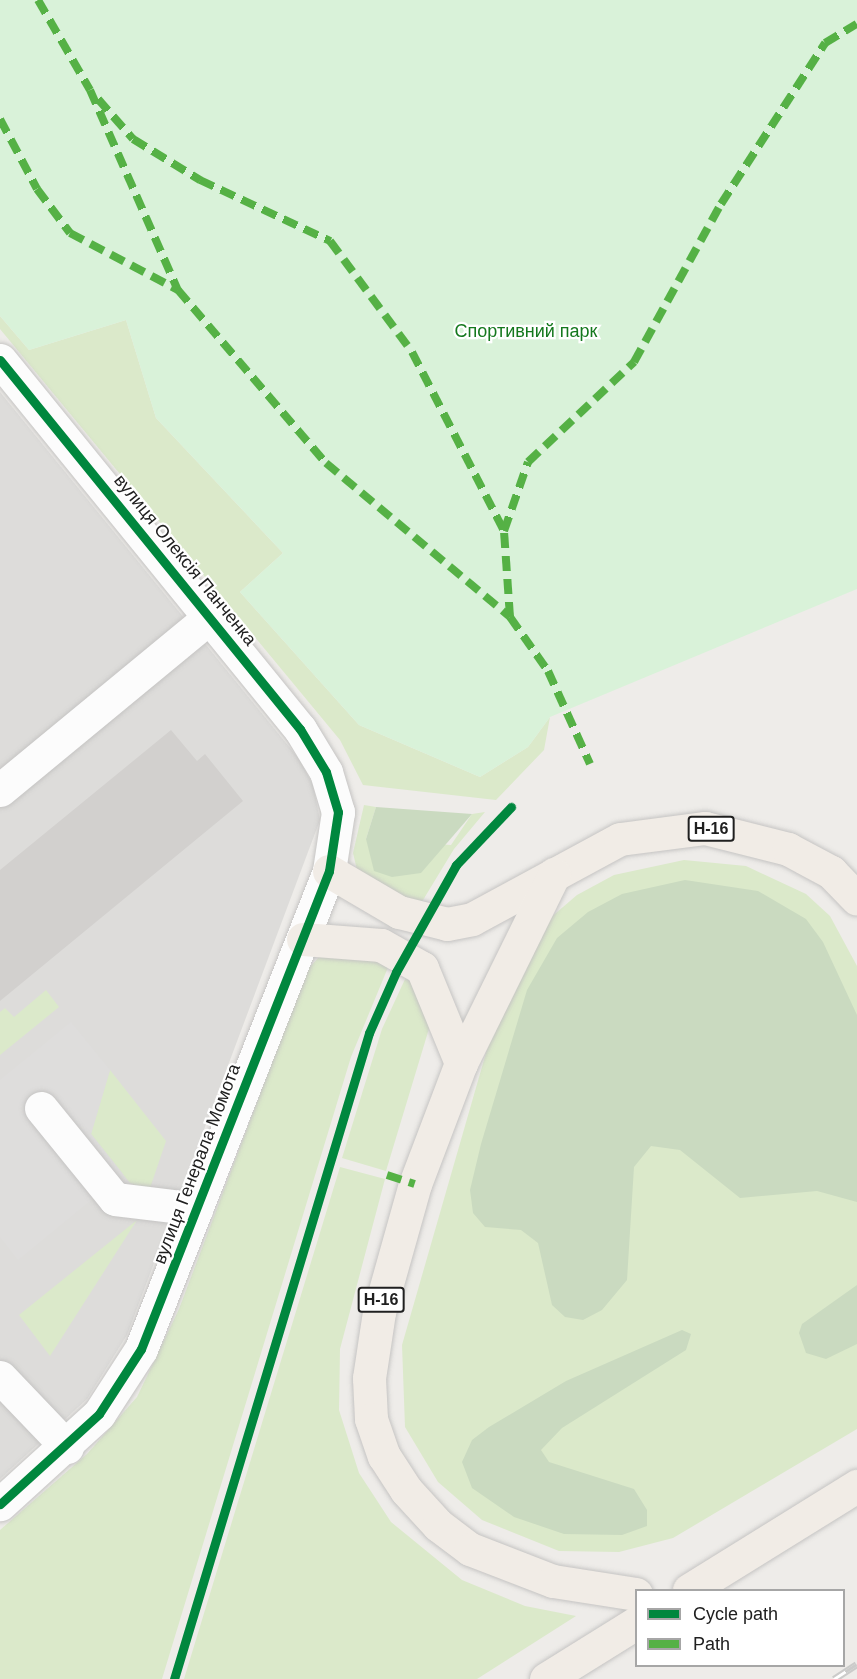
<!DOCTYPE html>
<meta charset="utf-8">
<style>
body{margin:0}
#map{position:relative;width:857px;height:1679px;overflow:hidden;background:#eeece9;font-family:Helvetica,sans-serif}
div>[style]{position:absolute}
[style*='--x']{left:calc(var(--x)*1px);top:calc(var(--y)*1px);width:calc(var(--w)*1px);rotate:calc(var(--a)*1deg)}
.residential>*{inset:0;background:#dddcda}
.grass>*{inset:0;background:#dbe9ca}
.forest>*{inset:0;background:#cadac0}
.park>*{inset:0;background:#d9f2d9}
.parking>*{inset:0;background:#dedddc}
.building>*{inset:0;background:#d2d0ce}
.roads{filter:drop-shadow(0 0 2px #c5c4c3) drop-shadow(0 0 2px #c5c4c3)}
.minor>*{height:33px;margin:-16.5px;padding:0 16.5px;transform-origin:16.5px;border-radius:16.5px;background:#fcfcfc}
.major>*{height:33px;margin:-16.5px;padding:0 16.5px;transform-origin:16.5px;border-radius:16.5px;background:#f1ece6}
.rail>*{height:7px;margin-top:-3.5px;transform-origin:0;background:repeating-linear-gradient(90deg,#fff 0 14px,#cbcbca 0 28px);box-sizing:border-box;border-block:2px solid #cbcbca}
.quiet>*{height:8px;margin-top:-4px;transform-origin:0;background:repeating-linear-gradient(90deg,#55b145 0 15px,transparent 0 23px)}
.cycleway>*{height:9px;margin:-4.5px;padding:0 4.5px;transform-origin:4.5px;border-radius:4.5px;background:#00873e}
span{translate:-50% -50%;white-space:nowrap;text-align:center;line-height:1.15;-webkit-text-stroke:4.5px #fff;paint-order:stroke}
.shield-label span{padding:2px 4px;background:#fff;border:2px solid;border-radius:4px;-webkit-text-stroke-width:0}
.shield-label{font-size:16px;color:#202020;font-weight:700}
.park-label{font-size:18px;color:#14781d}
.street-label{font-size:18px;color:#202020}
.legend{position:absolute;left:635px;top:1589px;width:210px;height:78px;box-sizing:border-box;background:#fff;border:2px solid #a6a6a6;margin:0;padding:8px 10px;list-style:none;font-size:18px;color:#202020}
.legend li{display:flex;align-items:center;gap:12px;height:30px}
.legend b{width:30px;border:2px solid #a6a6a6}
</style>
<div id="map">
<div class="residential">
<i style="clip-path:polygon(0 392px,299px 759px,313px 785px,320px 820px,127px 1335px,87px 1399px,0 1479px)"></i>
</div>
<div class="grass">
<i style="clip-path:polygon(0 316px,29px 350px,126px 320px,156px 418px,283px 553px,240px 592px,359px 725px,480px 777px,528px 747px,550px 717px,544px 750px,496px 800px,363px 785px,340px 740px,0 329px)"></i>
<i style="clip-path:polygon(364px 805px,376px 807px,366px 839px,451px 845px,472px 814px,485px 812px,454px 849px,420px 905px,358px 874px,353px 853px)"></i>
<i style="clip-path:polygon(684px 860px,746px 866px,806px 894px,830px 916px,857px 966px,857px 1429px,673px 1538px,619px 1552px,559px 1551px,482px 1520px,438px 1482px,405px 1427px,402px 1345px,492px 1032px,542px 925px,577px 895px,614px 875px)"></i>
<i style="clip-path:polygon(344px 947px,389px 965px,351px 1057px,162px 1679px,0 1679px,0 1530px,87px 1454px,137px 1397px,179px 1309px,307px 970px,320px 956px)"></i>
<i style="clip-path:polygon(406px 977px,416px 985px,431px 1022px,386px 1171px,342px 1158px,382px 1029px)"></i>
<i style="clip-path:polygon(46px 990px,59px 1007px,0 1055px,0 1012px,5px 1008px,14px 1017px)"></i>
<i style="clip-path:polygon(110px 1070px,166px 1141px,149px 1191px,130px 1183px,91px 1134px)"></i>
<i style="clip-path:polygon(340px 1167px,385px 1179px,340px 1349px,339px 1410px,359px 1473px,391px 1522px,462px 1580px,525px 1606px,576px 1616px,477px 1679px,184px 1679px)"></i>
<i style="clip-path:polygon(137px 1220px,50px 1356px,19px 1315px)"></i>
</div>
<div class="forest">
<i style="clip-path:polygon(376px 807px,472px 814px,421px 873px,392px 877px,374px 871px,366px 839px)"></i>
<i style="clip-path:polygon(685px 880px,758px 891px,806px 919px,823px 942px,857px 1015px,857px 1202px,817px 1191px,740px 1198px,680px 1150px,651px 1146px,634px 1167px,627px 1280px,602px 1310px,583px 1320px,565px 1317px,552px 1305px,538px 1243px,521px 1230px,485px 1227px,473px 1213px,470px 1190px,481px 1144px,527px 990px,557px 938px,588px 912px,622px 894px)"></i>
<i style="clip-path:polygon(857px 1285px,857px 1344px,826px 1359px,806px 1353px,799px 1333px,802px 1324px)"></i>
<i style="clip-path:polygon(682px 1330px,691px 1334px,686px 1350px,562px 1428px,541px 1450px,549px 1462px,634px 1489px,647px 1510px,647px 1526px,622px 1535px,564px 1534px,514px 1517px,472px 1488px,462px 1462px,472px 1440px,489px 1427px,566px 1381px)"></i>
</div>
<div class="park">
<i style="clip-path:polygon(0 0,857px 0,857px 589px,550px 717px,528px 747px,480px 777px,359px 725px,240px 592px,283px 553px,156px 418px,126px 320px,29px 350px,0 316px)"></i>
</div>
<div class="parking">
<i style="clip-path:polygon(71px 1022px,110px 1070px,91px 1134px,123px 1174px,18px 1260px,0 1237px,0 1080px)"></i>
</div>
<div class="building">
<i style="clip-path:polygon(171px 730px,197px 761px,205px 754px,243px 801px,0 1001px,0 870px)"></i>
</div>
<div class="roads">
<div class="minor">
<i style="--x:0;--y:360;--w:476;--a:50.9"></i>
<i style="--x:300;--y:729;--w:50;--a:58.8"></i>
<i style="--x:326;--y:772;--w:42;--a:73.3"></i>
<i style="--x:338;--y:812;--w:60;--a:98.7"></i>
<i style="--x:329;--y:871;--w:514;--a:111.47"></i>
<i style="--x:141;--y:1349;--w:77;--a:122.9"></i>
<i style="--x:99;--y:1414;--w:134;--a:137.7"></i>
<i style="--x:0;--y:790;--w:273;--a:-39.5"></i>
<i style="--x:41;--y:1108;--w:117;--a:50.9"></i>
<i style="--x:115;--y:1199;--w:82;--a:7"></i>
<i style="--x:0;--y:1377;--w:97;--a:46.3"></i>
</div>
<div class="major">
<i style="--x:329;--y:871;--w:81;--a:30.4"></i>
<i style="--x:399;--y:912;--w:49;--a:14"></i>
<i style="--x:447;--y:924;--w:25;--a:-11"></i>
<i style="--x:472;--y:919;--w:168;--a:-28.4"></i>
<i style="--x:620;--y:839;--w:86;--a:-7.4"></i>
<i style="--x:705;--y:828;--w:86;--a:14.2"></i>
<i style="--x:788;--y:849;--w:49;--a:28.1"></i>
<i style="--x:831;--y:872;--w:37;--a:46"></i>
<i style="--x:554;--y:874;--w:211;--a:116.2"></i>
<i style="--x:461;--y:1063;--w:129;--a:110.8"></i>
<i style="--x:415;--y:1184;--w:133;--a:105.7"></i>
<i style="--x:379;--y:1312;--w:67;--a:98.6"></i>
<i style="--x:369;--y:1378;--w:41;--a:87.2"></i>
<i style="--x:371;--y:1419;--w:39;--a:71"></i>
<i style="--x:384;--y:1456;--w:40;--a:57.1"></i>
<i style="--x:406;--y:1490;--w:47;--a:47.6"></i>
<i style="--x:438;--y:1525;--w:40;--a:37"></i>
<i style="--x:470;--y:1549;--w:89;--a:21.1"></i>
<i style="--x:553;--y:1581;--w:84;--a:8.9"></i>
<i style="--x:303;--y:939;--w:78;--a:4.4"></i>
<i style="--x:381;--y:945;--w:47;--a:29.3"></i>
<i style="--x:422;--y:968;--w:103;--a:67.7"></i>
<i style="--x:689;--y:1590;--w:198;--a:-31.8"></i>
<i style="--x:546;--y:1679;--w:106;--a:-31.9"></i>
</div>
</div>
<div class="rail">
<i style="--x:834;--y:1679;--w:27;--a:-33"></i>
</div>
<div class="quiet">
<i style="--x:38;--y:0;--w:104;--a:60"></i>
<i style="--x:90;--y:90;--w:219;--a:66.3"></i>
<i style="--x:178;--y:290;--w:228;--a:49.5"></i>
<i style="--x:326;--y:463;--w:240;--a:39.9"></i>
<i style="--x:510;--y:617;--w:66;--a:54.9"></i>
<i style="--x:548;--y:671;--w:102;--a:65.7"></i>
<i style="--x:98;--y:99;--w:53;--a:48.8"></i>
<i style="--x:133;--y:139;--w:79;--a:31.5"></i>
<i style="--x:200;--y:180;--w:144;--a:25.1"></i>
<i style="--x:330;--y:241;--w:138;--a:53.5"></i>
<i style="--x:412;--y:352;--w:201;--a:62.8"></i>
<i style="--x:0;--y:119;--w:79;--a:62.1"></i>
<i style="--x:37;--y:189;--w:55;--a:53.1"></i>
<i style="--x:70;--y:233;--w:122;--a:27.8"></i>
<i style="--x:510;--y:617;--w:86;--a:-94"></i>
<i style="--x:504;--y:531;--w:73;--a:-70.8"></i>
<i style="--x:528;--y:462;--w:146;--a:-43.3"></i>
<i style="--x:634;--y:362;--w:180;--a:-61.2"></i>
<i style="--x:721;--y:204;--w:192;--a:-57.1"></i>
<i style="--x:825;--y:43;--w:37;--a:-31"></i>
<i style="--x:387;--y:1175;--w:29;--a:18"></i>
</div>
<div class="cycleway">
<i style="--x:0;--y:360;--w:476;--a:50.9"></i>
<i style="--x:300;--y:729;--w:50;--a:58.8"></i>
<i style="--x:326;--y:772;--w:42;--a:73.3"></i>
<i style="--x:338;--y:812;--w:60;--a:98.7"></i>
<i style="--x:329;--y:871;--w:514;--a:111.47"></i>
<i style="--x:141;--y:1349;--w:77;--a:122.9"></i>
<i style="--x:99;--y:1414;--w:134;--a:137.7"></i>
<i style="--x:174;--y:1679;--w:675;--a:-73.2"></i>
<i style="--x:369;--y:1033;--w:67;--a:-66.1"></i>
<i style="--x:396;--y:972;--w:123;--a:-60.7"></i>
<i style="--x:456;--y:865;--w:80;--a:-46.5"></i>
</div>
<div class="shield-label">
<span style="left:711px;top:829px">Н-16</span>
<span style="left:381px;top:1300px">Н-16</span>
</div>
<div class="park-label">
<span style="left:526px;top:331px">Спортивний парк</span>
</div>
<div class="street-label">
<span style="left:185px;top:560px;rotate:51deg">вулиця Олексія Панченка</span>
<span style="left:197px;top:1164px;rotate:-69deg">вулиця Генерала Момота</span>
</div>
<ul class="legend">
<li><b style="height:8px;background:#00873e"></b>Cycle path</li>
<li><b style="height:8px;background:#55b145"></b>Path</li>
</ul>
</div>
